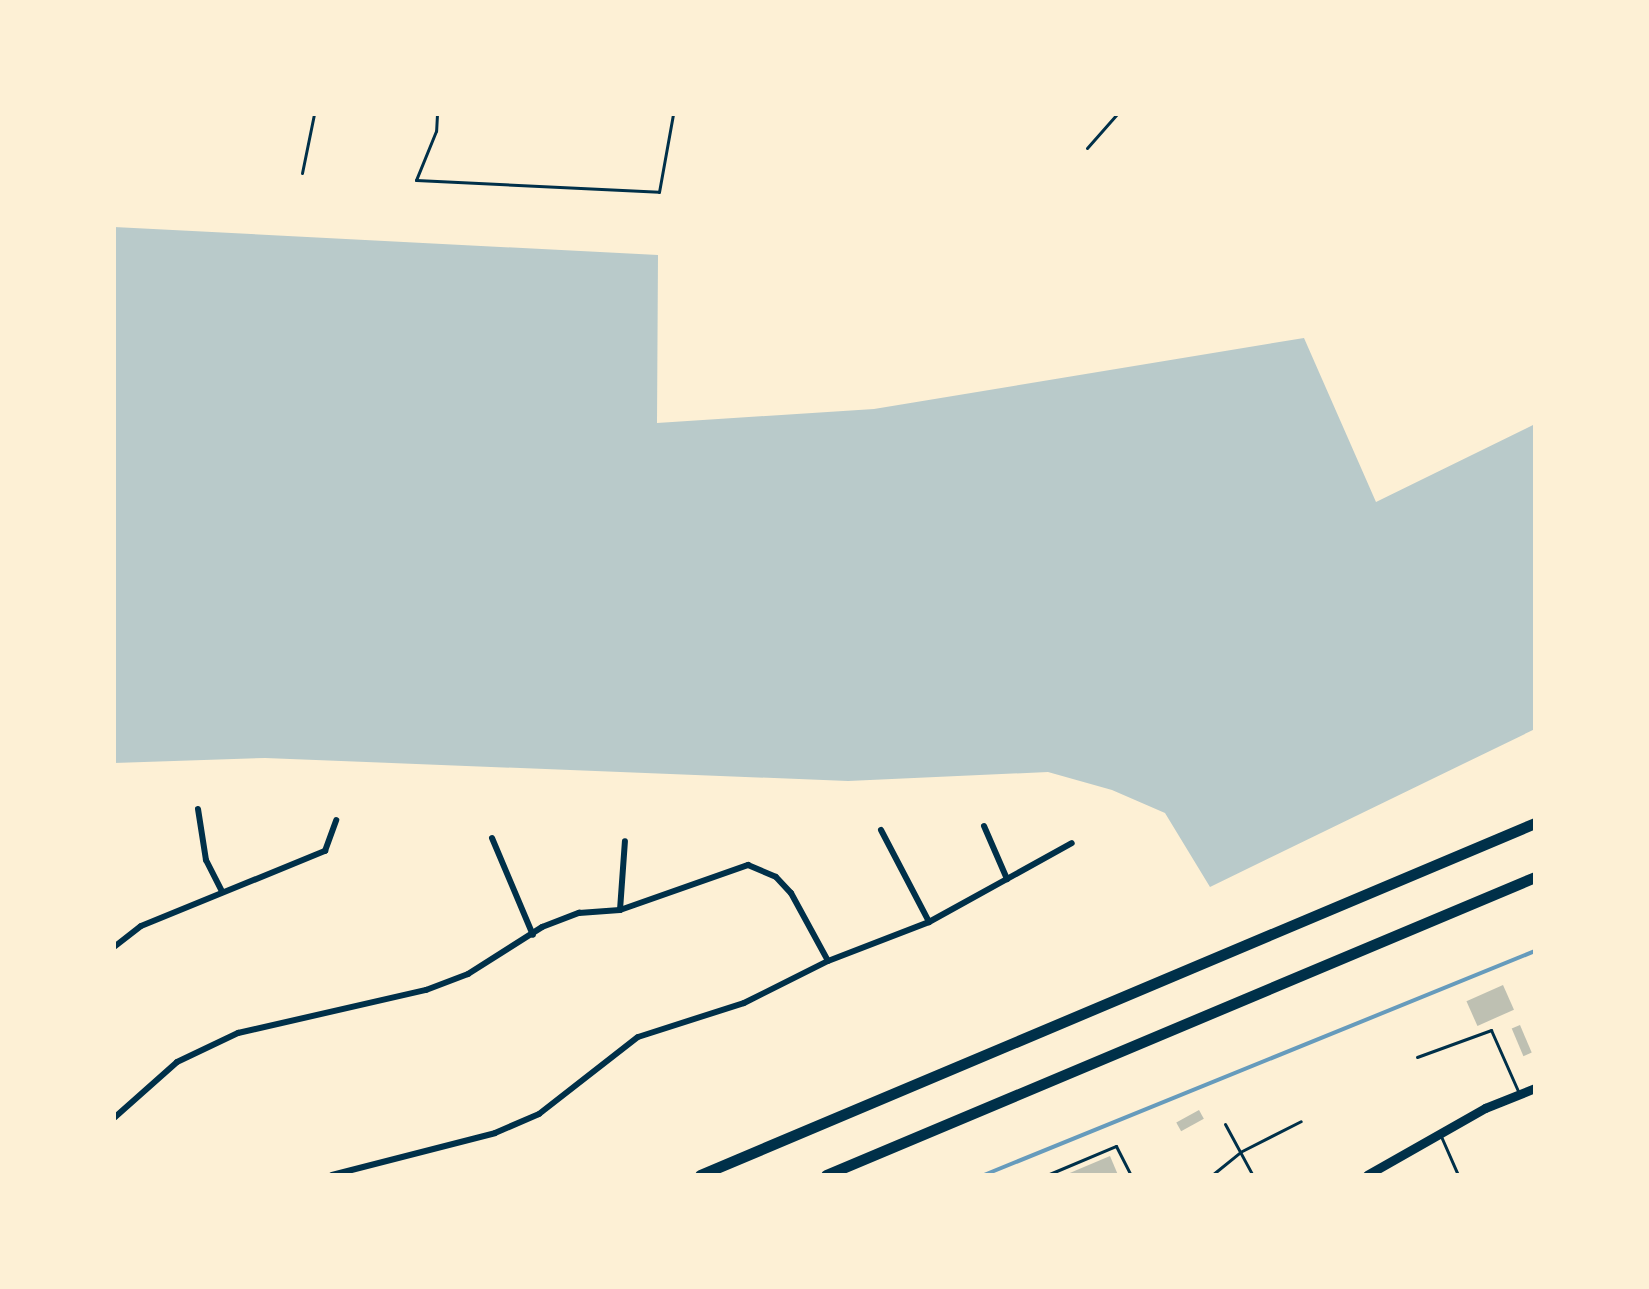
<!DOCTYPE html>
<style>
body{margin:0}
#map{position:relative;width:1649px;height:1289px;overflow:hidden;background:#fdf0d5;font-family:Jost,sans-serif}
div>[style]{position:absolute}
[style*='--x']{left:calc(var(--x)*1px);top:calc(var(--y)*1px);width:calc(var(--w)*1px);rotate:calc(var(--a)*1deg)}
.green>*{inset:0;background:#b9caca}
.stream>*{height:4px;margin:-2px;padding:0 2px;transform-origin:2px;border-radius:2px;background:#669bbc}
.building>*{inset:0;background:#bec0b2;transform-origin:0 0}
.path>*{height:3px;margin:-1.5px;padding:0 1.5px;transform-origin:1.5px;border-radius:1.5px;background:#003049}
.service>*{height:3px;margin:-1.5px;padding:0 1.5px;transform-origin:1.5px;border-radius:1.5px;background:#003049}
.minor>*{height:6px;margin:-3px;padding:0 3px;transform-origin:3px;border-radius:3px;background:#003049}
.secondary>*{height:9px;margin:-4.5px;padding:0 4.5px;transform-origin:4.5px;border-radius:4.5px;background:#003049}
.motorway>*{height:11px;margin:-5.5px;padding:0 5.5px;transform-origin:5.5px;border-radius:5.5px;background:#003049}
span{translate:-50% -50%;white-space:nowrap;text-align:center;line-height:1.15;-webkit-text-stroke:7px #fdf0d5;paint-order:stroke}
.frame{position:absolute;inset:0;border:116px solid #fdf0d5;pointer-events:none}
</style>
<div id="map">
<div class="green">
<i style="clip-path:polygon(114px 227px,658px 255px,657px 423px,874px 409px,1304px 338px,1376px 502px,1535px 424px,1535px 729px,1210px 887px,1165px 813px,1112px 790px,1048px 772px,848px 781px,265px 758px,114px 763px)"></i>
</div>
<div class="stream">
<i style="--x:984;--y:1175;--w:595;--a:-22.12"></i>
</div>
<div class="building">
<i style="left:1503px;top:985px;width:27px;height:40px;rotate:66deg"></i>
<i style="left:1520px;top:1025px;width:30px;height:9px;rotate:67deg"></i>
<i style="left:1199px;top:1110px;width:10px;height:26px;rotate:61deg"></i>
<i style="clip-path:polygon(1110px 1156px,1118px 1175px,1065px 1175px)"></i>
</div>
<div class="path">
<i style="--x:1225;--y:1124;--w:57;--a:61.6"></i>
<i style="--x:1212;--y:1175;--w:36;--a:-39"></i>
<i style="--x:1240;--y:1152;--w:68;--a:-26.9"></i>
</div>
<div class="service">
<i style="--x:437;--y:114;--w:17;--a:93"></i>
<i style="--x:436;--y:131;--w:53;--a:112.2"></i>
<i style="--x:416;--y:180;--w:243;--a:2.8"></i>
<i style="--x:659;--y:192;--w:79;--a:-79.8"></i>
<i style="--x:1087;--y:148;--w:45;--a:-48.6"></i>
<i style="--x:302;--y:173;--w:60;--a:-78.5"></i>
<i style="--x:1417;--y:1057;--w:79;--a:-20"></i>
<i style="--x:1491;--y:1030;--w:67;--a:66.1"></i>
<i style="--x:1440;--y:1134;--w:45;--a:66.3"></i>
<i style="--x:1047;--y:1175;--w:75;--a:-22.8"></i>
<i style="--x:1116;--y:1146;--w:33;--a:63"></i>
</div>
<div class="minor">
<i style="--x:198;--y:809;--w:52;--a:81.1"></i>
<i style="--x:206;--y:860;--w:36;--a:63"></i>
<i style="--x:984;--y:826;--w:58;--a:66.5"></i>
<i style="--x:881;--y:830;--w:104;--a:62.4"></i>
<i style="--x:492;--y:838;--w:105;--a:67.1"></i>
<i style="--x:620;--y:910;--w:69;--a:-85.9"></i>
<i style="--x:114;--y:947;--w:34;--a:-38"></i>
<i style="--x:141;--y:926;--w:199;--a:-22.2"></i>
<i style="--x:325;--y:851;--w:33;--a:-70"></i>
<i style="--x:114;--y:1118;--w:84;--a:-41.6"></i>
<i style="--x:177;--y:1062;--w:68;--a:-25.4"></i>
<i style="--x:238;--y:1033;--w:193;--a:-12.9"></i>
<i style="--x:426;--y:990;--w:45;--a:-20.9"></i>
<i style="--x:468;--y:974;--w:88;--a:-32.4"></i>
<i style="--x:542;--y:927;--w:40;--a:-21"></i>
<i style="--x:579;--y:913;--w:41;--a:-4.2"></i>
<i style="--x:620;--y:910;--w:136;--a:-19.4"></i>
<i style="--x:748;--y:865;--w:30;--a:23"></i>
<i style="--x:776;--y:877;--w:22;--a:47"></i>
<i style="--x:791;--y:893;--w:77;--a:61.4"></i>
<i style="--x:332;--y:1175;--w:168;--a:-14.4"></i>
<i style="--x:495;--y:1133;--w:48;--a:-23.4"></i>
<i style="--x:539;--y:1114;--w:125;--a:-37.9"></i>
<i style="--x:638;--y:1037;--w:111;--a:-17.8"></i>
<i style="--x:744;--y:1003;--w:94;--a:-26.6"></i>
<i style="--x:828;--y:961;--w:108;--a:-21.1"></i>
<i style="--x:929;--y:922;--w:163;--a:-28.9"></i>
</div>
<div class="secondary">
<i style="--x:1367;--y:1175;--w:136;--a:-29.6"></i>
<i style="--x:1485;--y:1108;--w:54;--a:-21.8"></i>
</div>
<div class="motorway">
<i style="--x:700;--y:1175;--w:906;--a:-22.86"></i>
<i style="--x:826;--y:1175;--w:769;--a:-22.8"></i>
</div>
<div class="frame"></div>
</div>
